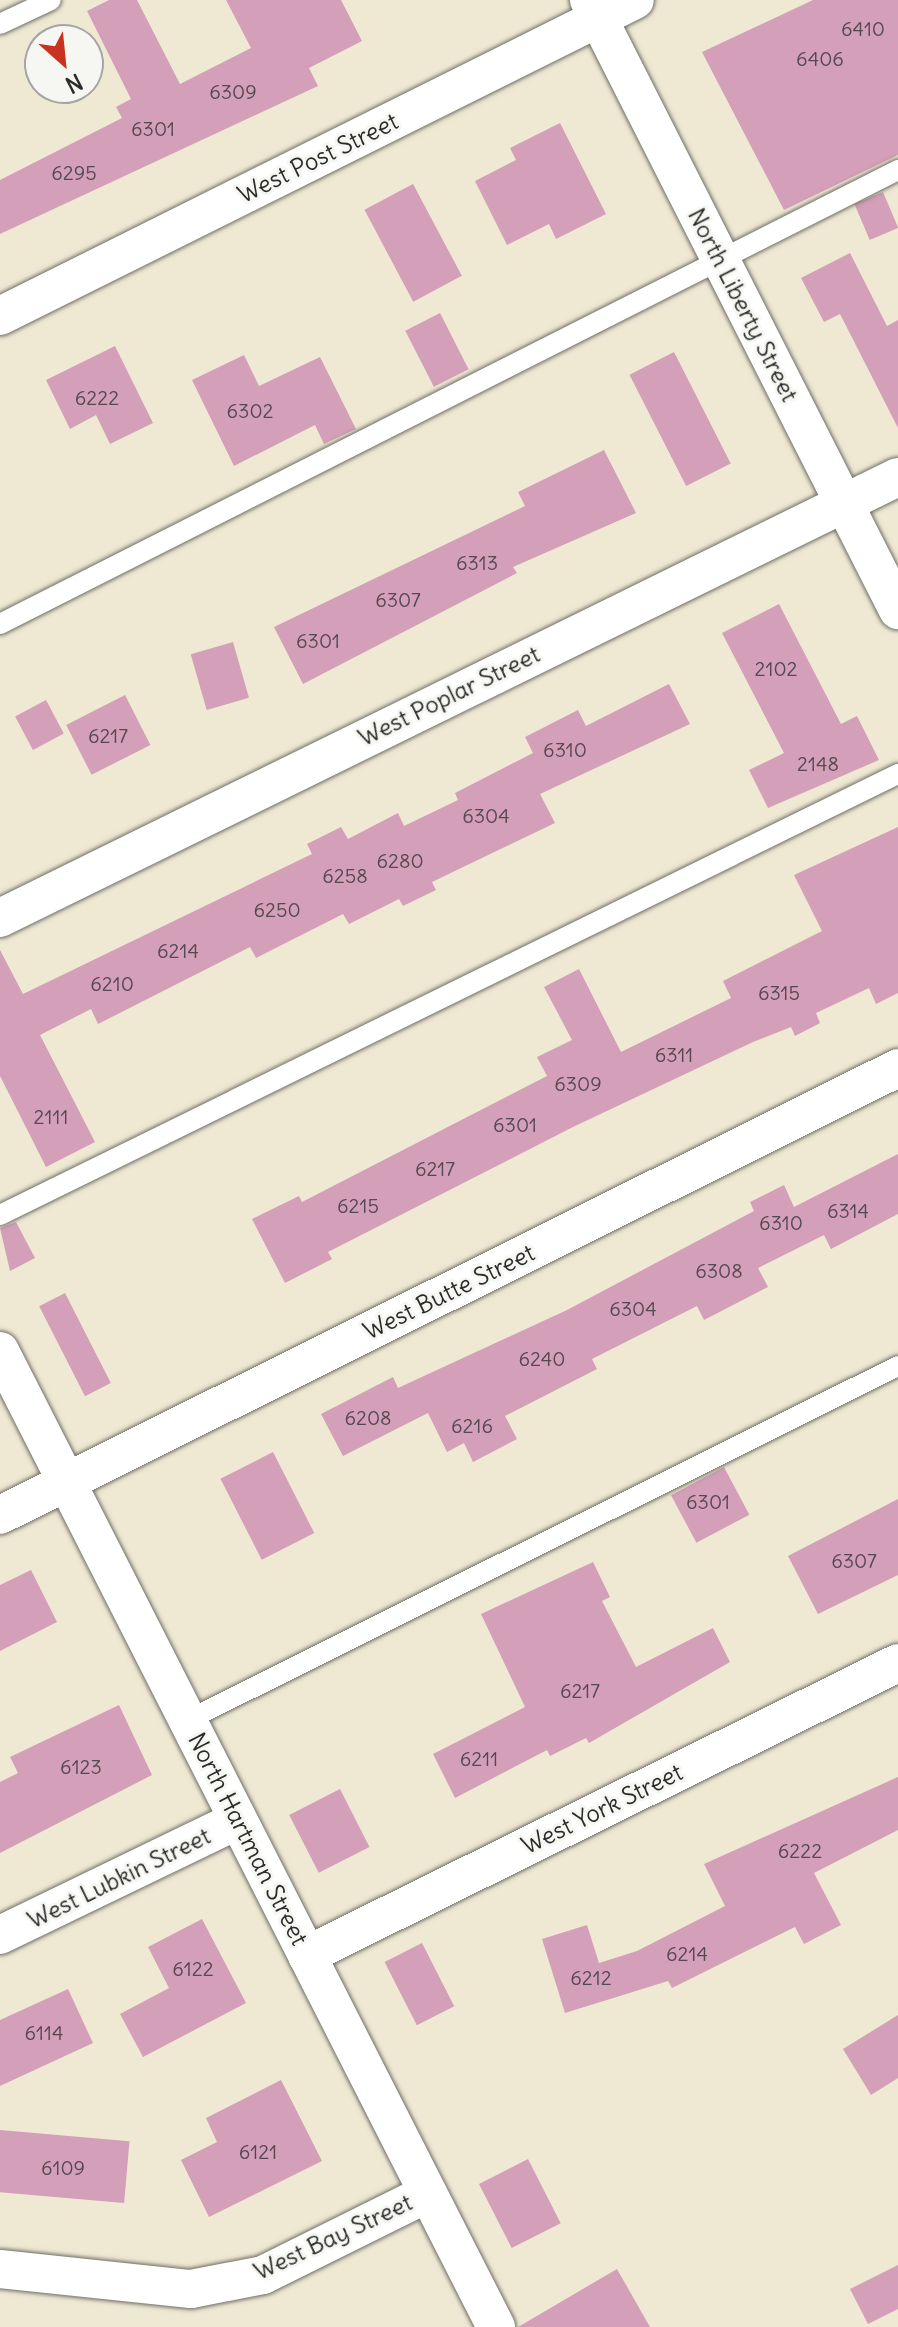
<!DOCTYPE html>
<style>
body{margin:0}
#map{position:relative;width:898px;height:2327px;overflow:hidden;background:#efe9d4;font-family:Delius,sans-serif}
div>[style]{position:absolute}
[style*='--x']{left:calc(var(--x)*1px);top:calc(var(--y)*1px);width:calc(var(--w)*1px);rotate:calc(var(--a)*1deg)}
.building>*{inset:0;background:#d49fb8;transform-origin:0 0}
.roads{filter:drop-shadow(0 0 2px #706e66) drop-shadow(0 0 2px #706e66)}
.lane>*{height:20px;margin:-10px;padding:0 10px;transform-origin:10px;border-radius:10px;background:#fff}
.street>*{height:38px;margin:-19px;padding:0 19px;transform-origin:19px;border-radius:19px;background:#fff}
span{translate:-50% -50%;white-space:nowrap;text-align:center;line-height:1.15;-webkit-text-stroke:6px #f6f6f2;paint-order:stroke}
.number-label{font-size:20px;color:#55484e}
.number-label span{-webkit-text-stroke-width:0}
.street-label{font-size:24px;color:#2b2b2b}
.north{position:absolute;left:24px;top:24px;width:80px;height:80px;box-sizing:border-box;background:#f6f6f2;border:2px solid #a5a5a2;border-radius:50%;rotate:153deg;font-size:22px;font-weight:700;line-height:32px;text-align:center;color:#2b2b2b}
.north::after{content:'';display:block;margin:auto;width:28px;height:36px;background:#c8321e;clip-path:polygon(50% 0,100% 100%,50% 72%,0 100%)}
</style>
<div id="map">
<div class="building">
<i style="clip-path:polygon(109px 0,137px 0,180px 84px,251px 48px,226px 0,341px 0,362px 41px,309px 68px,318px 86px,0 234px,0 180px,122px 118px,116px 107px,131px 99px,87px 11px)"></i>
<i style="clip-path:polygon(813px 0,898px 0,898px 155px,784px 210px,702px 52px)"></i>
<i style="clip-path:polygon(560px 123px,606px 214px,556px 239px,549px 224px,507px 245px,475px 181px,516px 160px,510px 148px)"></i>
<i style="left:413px;top:184px;width:104px;height:55px;rotate:62deg"></i>
<i style="left:883px;top:192px;width:39px;height:31px;rotate:67deg"></i>
<i style="clip-path:polygon(850px 253px,887px 326px,898px 320px,898px 428px,840px 314px,824px 322px,801px 278px)"></i>
<i style="left:440px;top:313px;width:63px;height:39px;rotate:63deg"></i>
<i style="clip-path:polygon(115px 346px,153px 423px,110px 444px,96px 415px,70px 429px,46px 380px)"></i>
<i style="left:674px;top:352px;width:125px;height:50px;rotate:63deg"></i>
<i style="clip-path:polygon(244px 355px,259px 386px,320px 357px,356px 429px,324px 444px,315px 425px,234px 466px,192px 380px)"></i>
<i style="clip-path:polygon(604px 450px,636px 513px,513px 567px,517px 573px,303px 684px,274px 627px,525px 506px,518px 492px)"></i>
<i style="clip-path:polygon(779px 604px,841px 724px,857px 716px,879px 760px,768px 808px,749px 770px,784px 753px,722px 633px)"></i>
<i style="left:233px;top:642px;width:58px;height:44px;rotate:74deg"></i>
<i style="clip-path:polygon(669px 684px,690px 724px,540px 794px,555px 823px,432px 882px,436px 890px,403px 906px,399px 899px,349px 924px,343px 914px,256px 958px,250px 947px,98px 1024px,91px 1009px,40px 1035px,95px 1142px,46px 1167px,0 1076px,0 950px,23px 994px,312px 854px,307px 844px,341px 827px,348px 839px,398px 813px,404px 826px,458px 800px,455px 793px,533px 753px,525px 737px,578px 710px,586px 726px)"></i>
<i style="left:125px;top:695px;width:56px;height:66px;rotate:63deg"></i>
<i style="left:46px;top:700px;width:38px;height:35px;rotate:62deg"></i>
<i style="clip-path:polygon(898px 827px,898px 993px,876px 1004px,869px 988px,816px 1013px,820px 1023px,795px 1036px,791px 1027px,753px 1042px,573px 1127px,328px 1252px,332px 1259px,285px 1283px,252px 1219px,299px 1196px,302px 1202px,547px 1076px,537px 1057px,572px 1040px,544px 987px,579px 969px,621px 1052px,731px 998px,723px 981px,822px 931px,794px 875px)"></i>
<i style="clip-path:polygon(898px 1154px,898px 1214px,831px 1249px,824px 1235px,758px 1268px,768px 1287px,704px 1320px,697px 1306px,592px 1359px,597px 1369px,505px 1416px,517px 1439px,473px 1462px,464px 1443px,447px 1452px,428px 1413px,343px 1456px,321px 1414px,393px 1377px,398px 1388px,567px 1310px,754px 1211px,750px 1202px,784px 1185px,794px 1207px)"></i>
<i style="clip-path:polygon(16px 1222px,35px 1258px,10px 1271px,0 1228px)"></i>
<i style="left:65px;top:1293px;width:101px;height:29px;rotate:63deg"></i>
<i style="left:273px;top:1452px;width:91px;height:59px;rotate:63deg"></i>
<i style="left:724px;top:1467px;width:54px;height:60px;rotate:62deg"></i>
<i style="clip-path:polygon(898px 1499px,898px 1575px,818px 1614px,788px 1556px)"></i>
<i style="clip-path:polygon(593px 1562px,610px 1597px,602px 1601px,636px 1667px,713px 1628px,730px 1662px,589px 1743px,586px 1738px,550px 1756px,547px 1750px,455px 1798px,433px 1754px,525px 1707px,481px 1614px)"></i>
<i style="clip-path:polygon(31px 1570px,57px 1622px,0 1651px,0 1585px)"></i>
<i style="clip-path:polygon(119px 1705px,152px 1775px,0 1853px,0 1782px,18px 1773px,10px 1757px)"></i>
<i style="clip-path:polygon(898px 1777px,898px 1830px,814px 1873px,841px 1925px,804px 1944px,795px 1927px,672px 1988px,668px 1981px,565px 2013px,542px 1939px,587px 1925px,599px 1963px,637px 1951px,725px 1906px,704px 1864px)"></i>
<i style="left:340px;top:1789px;width:65px;height:57px;rotate:63deg"></i>
<i style="clip-path:polygon(202px 1919px,246px 2003px,143px 2057px,120px 2014px,169px 1988px,148px 1947px)"></i>
<i style="left:422px;top:1943px;width:71px;height:42px;rotate:63deg"></i>
<i style="clip-path:polygon(68px 1989px,93px 2043px,0 2086px,0 2020px)"></i>
<i style="clip-path:polygon(898px 2015px,898px 2078px,871px 2095px,843px 2049px)"></i>
<i style="clip-path:polygon(281px 2080px,322px 2161px,209px 2217px,181px 2160px,217px 2142px,206px 2118px)"></i>
<i style="left:0;top:2130px;width:130px;height:62px;rotate:5deg"></i>
<i style="left:528px;top:2159px;width:72px;height:55px;rotate:63deg"></i>
<i style="clip-path:polygon(898px 2265px,898px 2309px,868px 2324px,850px 2289px)"></i>
<i style="clip-path:polygon(617px 2269px,650px 2327px,518px 2327px)"></i>
</div>
<div class="roads">
<div class="lane">
<i style="--x:0;--y:24;--w:56;--a:-25.2"></i>
<i style="--x:0;--y:624;--w:1006;--a:-26.82"></i>
<i style="--x:0;--y:1215;--w:1000;--a:-26.16"></i>
<i style="--x:188;--y:1720;--w:793;--a:-26.5"></i>
</div>
<div class="street">
<i style="--x:589;--y:0;--w:684;--a:63.14"></i>
<i style="--x:0;--y:316;--w:709;--a:-26.46"></i>
<i style="--x:0;--y:918;--w:1000;--a:-26.16"></i>
<i style="--x:0;--y:1351;--w:1095;--a:63.06"></i>
<i style="--x:0;--y:1515;--w:1003;--a:-26.46"></i>
<i style="--x:0;--y:1935;--w:264;--a:-25.8"></i>
<i style="--x:307;--y:1955;--w:659;--a:-26.29"></i>
<i style="--x:0;--y:2269;--w:192;--a:6"></i>
<i style="--x:191;--y:2289;--w:73;--a:-11"></i>
<i style="--x:263;--y:2275;--w:184;--a:-26.4"></i>
</div>
</div>
<div class="number-label">
<span style="left:863px;top:28px">6410</span>
<span style="left:820px;top:58px">6406</span>
<span style="left:233px;top:91px">6309</span>
<span style="left:153px;top:128px">6301</span>
<span style="left:74px;top:172px">6295</span>
<span style="left:97px;top:397px">6222</span>
<span style="left:250px;top:410px">6302</span>
<span style="left:477px;top:562px">6313</span>
<span style="left:398px;top:599px">6307</span>
<span style="left:318px;top:640px">6301</span>
<span style="left:776px;top:668px">2102</span>
<span style="left:108px;top:735px">6217</span>
<span style="left:565px;top:749px">6310</span>
<span style="left:818px;top:763px">2148</span>
<span style="left:486px;top:815px">6304</span>
<span style="left:400px;top:860px">6280</span>
<span style="left:345px;top:875px">6258</span>
<span style="left:277px;top:909px">6250</span>
<span style="left:178px;top:950px">6214</span>
<span style="left:112px;top:983px">6210</span>
<span style="left:779px;top:992px">6315</span>
<span style="left:674px;top:1054px">6311</span>
<span style="left:578px;top:1083px">6309</span>
<span style="left:51px;top:1116px">2111</span>
<span style="left:515px;top:1124px">6301</span>
<span style="left:435px;top:1168px">6217</span>
<span style="left:358px;top:1205px">6215</span>
<span style="left:848px;top:1210px">6314</span>
<span style="left:781px;top:1222px">6310</span>
<span style="left:719px;top:1270px">6308</span>
<span style="left:633px;top:1308px">6304</span>
<span style="left:542px;top:1358px">6240</span>
<span style="left:368px;top:1417px">6208</span>
<span style="left:472px;top:1425px">6216</span>
<span style="left:708px;top:1501px">6301</span>
<span style="left:854px;top:1560px">6307</span>
<span style="left:580px;top:1690px">6217</span>
<span style="left:479px;top:1758px">6211</span>
<span style="left:81px;top:1766px">6123</span>
<span style="left:800px;top:1850px">6222</span>
<span style="left:687px;top:1953px">6214</span>
<span style="left:193px;top:1968px">6122</span>
<span style="left:591px;top:1977px">6212</span>
<span style="left:44px;top:2032px">6114</span>
<span style="left:258px;top:2151px">6121</span>
<span style="left:63px;top:2167px">6109</span>
</div>
<div class="street-label">
<span style="left:318px;top:158px;rotate:-26deg">West Post Street</span>
<span style="left:743px;top:305px;rotate:63deg">North Liberty Street</span>
<span style="left:449px;top:696px;rotate:-26deg">West Poplar Street</span>
<span style="left:449px;top:1292px;rotate:-26deg">West Butte Street</span>
<span style="left:602px;top:1809px;rotate:-26deg">West York Street</span>
<span style="left:248px;top:1839px;rotate:63deg">North Hartman Street</span>
<span style="left:119px;top:1878px;rotate:-26deg">West Lubkin Street</span>
<span style="left:333px;top:2237px;rotate:-25deg">West Bay Street</span>
</div>
<div class="north">N</div>
</div>
